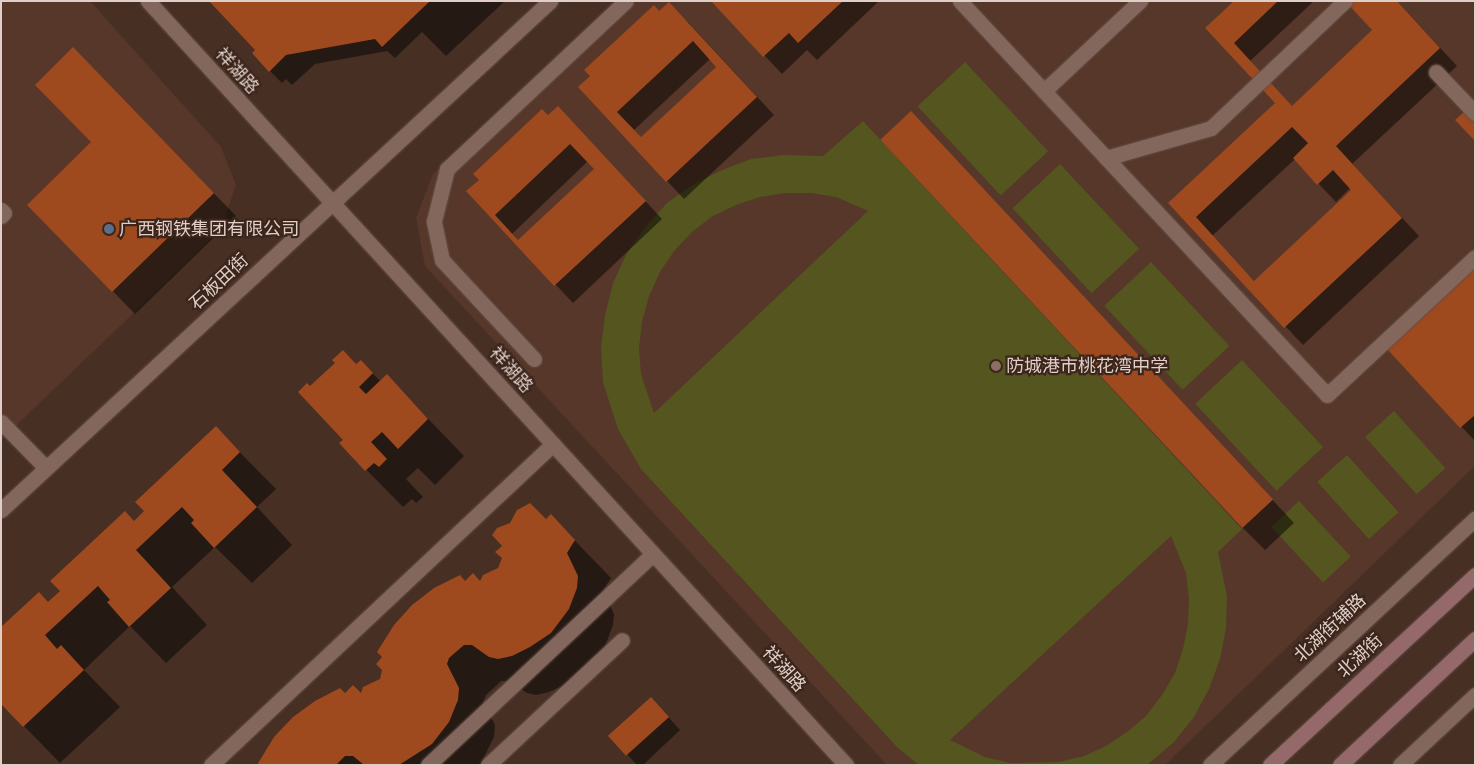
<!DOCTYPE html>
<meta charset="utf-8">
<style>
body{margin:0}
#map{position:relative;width:1476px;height:766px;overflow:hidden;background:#472f24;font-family:"DM Sans","Noto Sans SC",sans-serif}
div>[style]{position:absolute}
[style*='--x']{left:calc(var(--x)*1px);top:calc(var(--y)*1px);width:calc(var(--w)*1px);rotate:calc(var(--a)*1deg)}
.built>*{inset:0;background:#563729}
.green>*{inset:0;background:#54551f;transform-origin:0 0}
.shadow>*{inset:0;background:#0007}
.building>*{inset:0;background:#9f491f;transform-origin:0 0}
.roads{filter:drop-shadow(0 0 1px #624e45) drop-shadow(0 0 1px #624e45)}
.service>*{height:15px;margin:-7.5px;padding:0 7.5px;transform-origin:7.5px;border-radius:7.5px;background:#83675c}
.minor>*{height:15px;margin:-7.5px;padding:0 7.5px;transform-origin:7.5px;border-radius:7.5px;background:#83675c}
.tertiary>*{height:15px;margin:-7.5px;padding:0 7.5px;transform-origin:7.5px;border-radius:7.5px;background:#83675c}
.secondary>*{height:15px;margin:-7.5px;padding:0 7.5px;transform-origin:7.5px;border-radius:7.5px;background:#95686a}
.dots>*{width:14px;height:14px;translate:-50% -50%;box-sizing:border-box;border:2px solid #3c251b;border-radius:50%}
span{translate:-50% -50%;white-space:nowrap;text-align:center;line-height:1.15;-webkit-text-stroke:4.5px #3c251b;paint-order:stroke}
.street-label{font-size:18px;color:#dfcfc8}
.poi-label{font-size:18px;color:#dfcfc8}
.left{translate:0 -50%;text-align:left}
.frame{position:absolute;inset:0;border:2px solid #dfcfc8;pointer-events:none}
</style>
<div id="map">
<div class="built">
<i style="clip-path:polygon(1px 1px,90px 1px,221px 147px,236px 185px,225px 217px,208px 242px,1px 440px)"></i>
<i style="clip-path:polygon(618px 1px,1475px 1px,1475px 466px,1165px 765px,887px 765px,425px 266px,416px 218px,433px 174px)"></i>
</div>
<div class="green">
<i style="left:965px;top:62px;width:122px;height:65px;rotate:47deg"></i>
<i style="clip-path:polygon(evenodd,863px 121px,1242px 529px,1218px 552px,1227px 596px,1226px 628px,1220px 659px,1209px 689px,1194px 717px,1174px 742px,1147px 765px,919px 765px,897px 747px,641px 469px,618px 429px,603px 382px,601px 347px,605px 315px,613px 283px,627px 253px,646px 226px,668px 202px,694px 184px,722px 170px,751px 159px,783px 155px,823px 156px,863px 121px,785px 193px,811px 193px,836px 197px,868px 211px,654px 413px,641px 374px,639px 348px,642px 322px,649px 296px,660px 272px,675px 250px,693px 231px,713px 216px,736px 205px,760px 197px,785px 193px,863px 121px,1171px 536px,1186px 573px,1189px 599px,1188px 624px,1183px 649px,1175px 673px,1162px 695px,1146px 716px,1127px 732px,1106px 746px,1084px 756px,1059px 762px,1010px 763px,985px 757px,950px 740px,1171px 536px)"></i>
<i style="left:1060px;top:164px;width:116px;height:65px;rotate:47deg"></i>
<i style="left:1151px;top:262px;width:115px;height:64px;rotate:47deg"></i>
<i style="left:1242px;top:360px;width:119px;height:64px;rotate:47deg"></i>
<i style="left:1394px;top:411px;width:77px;height:39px;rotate:48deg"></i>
<i style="left:1347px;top:455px;width:77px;height:40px;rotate:48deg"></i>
<i style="left:1299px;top:501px;width:76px;height:38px;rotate:47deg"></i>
</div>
<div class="shadow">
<i style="clip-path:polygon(211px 1px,505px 1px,446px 56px,422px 32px,395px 58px,387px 51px,315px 64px,292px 85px,286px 79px,282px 83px,270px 71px,257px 50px)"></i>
<i style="clip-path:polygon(713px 1px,879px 1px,817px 60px,807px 50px,782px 74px)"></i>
<i style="clip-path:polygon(evenodd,1235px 1px,1314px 1px,1250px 61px,1292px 107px,1374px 30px,1397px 1px,1457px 66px,1352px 164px,1419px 236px,1303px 345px,1170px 203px,1277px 103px,1207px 28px,1235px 1px,1295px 159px,1336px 202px,1350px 188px,1352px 190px,1255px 282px,1212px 236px,1295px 159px)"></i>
<i style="clip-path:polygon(evenodd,660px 13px,687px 21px,774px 115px,684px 199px,580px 88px,660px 13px,710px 59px,718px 67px,641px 139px,634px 130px,710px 59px)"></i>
<i style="clip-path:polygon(95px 71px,236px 216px,135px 314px,29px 205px,93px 142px)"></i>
<i style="clip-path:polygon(911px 112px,1294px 523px,1265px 550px,1243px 528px)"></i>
<i style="clip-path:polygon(evenodd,575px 125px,662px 219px,573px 303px,468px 191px,575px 125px,588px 161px,596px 170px,519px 241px,512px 234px,588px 161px)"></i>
<i style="clip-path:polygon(1475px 268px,1475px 441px,1388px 349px)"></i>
<i style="clip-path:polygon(361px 361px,381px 382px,387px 376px,464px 456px,435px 485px,418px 468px,406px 479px,423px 497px,416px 503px,412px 499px,403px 507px,341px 444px,345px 440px,310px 388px,357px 366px)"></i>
<i style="clip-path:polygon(216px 428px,276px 489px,257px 507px,292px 545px,252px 583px,215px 547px,172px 587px,207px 625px,166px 663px,130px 626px,84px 670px,120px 707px,60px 763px,24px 726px,48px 603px,135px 522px)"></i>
<i style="clip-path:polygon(529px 504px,545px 520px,551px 516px,611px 578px,603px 590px,614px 614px,613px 625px,605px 646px,567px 684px,549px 692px,536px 695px,527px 693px,510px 681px,501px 681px,486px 695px,483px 702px,495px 725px,494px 737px,480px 765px,260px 765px,345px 695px,362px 695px,381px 680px,465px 582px,481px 583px,499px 568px,503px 558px,503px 546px,511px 524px,518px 511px)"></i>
<i style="clip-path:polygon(663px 711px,680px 730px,643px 765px,637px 765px,611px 737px)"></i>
</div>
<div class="building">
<i style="clip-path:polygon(209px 1px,430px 1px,382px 47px,375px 39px,286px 55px,269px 72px,252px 53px,255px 50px)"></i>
<i style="clip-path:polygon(711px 1px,843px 1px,798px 43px,789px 33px,763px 57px)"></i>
<i style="clip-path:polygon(evenodd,1234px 1px,1278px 1px,1234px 43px,1292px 106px,1372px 30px,1345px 1px,1397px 1px,1440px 48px,1336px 146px,1402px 218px,1284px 328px,1168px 203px,1275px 103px,1205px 28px,1234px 1px,1292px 127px,1308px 143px,1293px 158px,1317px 185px,1333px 170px,1351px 190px,1254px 281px,1196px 217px,1292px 127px)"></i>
<i style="clip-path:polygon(evenodd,669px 2px,757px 97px,666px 182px,578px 87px,590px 76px,584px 70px,654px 5px,659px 11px,669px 2px,693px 41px,716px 67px,641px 137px,617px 112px,693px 41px)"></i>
<i style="clip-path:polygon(73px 47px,214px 193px,112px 292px,27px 205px,91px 142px,35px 85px)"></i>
<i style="clip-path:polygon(1475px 102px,1475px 141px,1455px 120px)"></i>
<i style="clip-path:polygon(evenodd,558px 106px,646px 201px,554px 286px,466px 191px,479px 180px,473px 174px,542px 109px,548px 115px,558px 106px,570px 144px,594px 169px,518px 240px,495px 215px,570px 144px)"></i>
<i style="left:911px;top:111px;width:531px;height:42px;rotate:47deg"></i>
<i style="clip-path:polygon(1475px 266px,1475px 415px,1460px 428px,1387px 349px)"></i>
<i style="clip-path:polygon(343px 350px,356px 364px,361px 360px,373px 373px,359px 387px,366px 394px,387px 374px,428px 419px,398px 449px,382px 432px,371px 442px,387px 459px,379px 467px,374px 463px,365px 471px,339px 443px,343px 440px,298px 392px,307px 383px,310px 386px,335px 363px,332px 360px)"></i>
<i style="clip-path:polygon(216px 426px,240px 452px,222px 470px,257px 507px,214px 548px,191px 523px,194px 520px,182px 507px,136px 550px,171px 588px,129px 627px,107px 602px,110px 600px,98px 586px,45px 635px,57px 649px,61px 645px,84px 670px,23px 727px,1px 704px,1px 627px,39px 592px,48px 602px,60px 591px,50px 581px,125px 511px,134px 521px,144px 511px,135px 502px)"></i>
<i style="clip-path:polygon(530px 503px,546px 519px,551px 514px,575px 540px,567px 553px,578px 576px,577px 588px,569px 609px,551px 633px,530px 647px,512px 656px,498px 659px,489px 657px,472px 645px,464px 645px,449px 658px,447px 664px,459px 688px,458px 700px,449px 722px,432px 744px,399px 765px,364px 765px,353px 756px,345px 756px,336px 765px,257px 765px,274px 737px,293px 717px,315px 701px,340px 688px,345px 693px,353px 685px,361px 693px,363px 687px,380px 679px,382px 670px,376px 664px,382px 657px,377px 652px,394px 625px,412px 605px,434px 588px,460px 575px,465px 581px,473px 573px,480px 581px,483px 575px,498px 568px,502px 558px,495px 552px,502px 546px,492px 535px,497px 528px,510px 523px,517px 510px)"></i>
<i style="left:651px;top:697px;width:27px;height:58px;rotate:48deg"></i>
</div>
<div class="roads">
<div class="service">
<i style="--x:960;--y:1;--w:538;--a:47.03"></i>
<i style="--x:1327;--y:395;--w:202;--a:-43"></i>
<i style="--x:1436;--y:72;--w:57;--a:46.4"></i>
<i style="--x:1044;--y:91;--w:132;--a:-43.2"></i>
<i style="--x:1106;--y:158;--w:109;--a:-15.9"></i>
<i style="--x:1211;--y:128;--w:185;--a:-43.5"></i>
<i style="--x:1;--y:210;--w:4;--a:45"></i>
<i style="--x:4;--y:213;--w:4;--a:135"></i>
<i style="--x:534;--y:359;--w:135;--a:-132.9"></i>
<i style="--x:442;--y:260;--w:40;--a:-102"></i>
<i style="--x:434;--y:221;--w:54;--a:-76"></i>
<i style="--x:447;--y:169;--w:245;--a:-43.2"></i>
<i style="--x:1;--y:422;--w:64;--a:45.6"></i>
<i style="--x:211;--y:765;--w:469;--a:-43.2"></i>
<i style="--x:428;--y:765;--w:308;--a:-43.2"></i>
<i style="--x:488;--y:765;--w:183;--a:-43"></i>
</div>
<div class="minor">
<i style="--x:148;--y:1;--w:1035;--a:47.58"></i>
</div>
<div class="tertiary">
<i style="--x:1;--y:510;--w:749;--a:-42.83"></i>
<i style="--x:1210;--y:765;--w:362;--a:-42.9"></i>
<i style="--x:1400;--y:765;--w:103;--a:-43"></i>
</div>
<div class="secondary">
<i style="--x:1270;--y:765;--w:280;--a:-42.8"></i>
<i style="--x:1340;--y:765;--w:185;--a:-43"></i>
</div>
</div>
<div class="dots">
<i style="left:109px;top:229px;background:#5c6f8a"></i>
<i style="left:996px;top:366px;background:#8d6e63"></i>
</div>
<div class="street-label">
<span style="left:237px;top:71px;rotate:48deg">祥湖路</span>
<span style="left:219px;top:282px;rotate:-43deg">石板田街</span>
<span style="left:511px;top:370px;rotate:48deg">祥湖路</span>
<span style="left:1330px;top:628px;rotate:-43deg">北湖街辅路</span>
<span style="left:1360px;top:656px;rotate:-43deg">北湖街</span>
<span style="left:784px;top:669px;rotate:48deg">祥湖路</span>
</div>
<div class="poi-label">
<span class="left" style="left:119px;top:229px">广西钢铁集团有限公司</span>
<span class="left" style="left:1006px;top:366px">防城港市桃花湾中学</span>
</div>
<div class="frame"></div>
</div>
